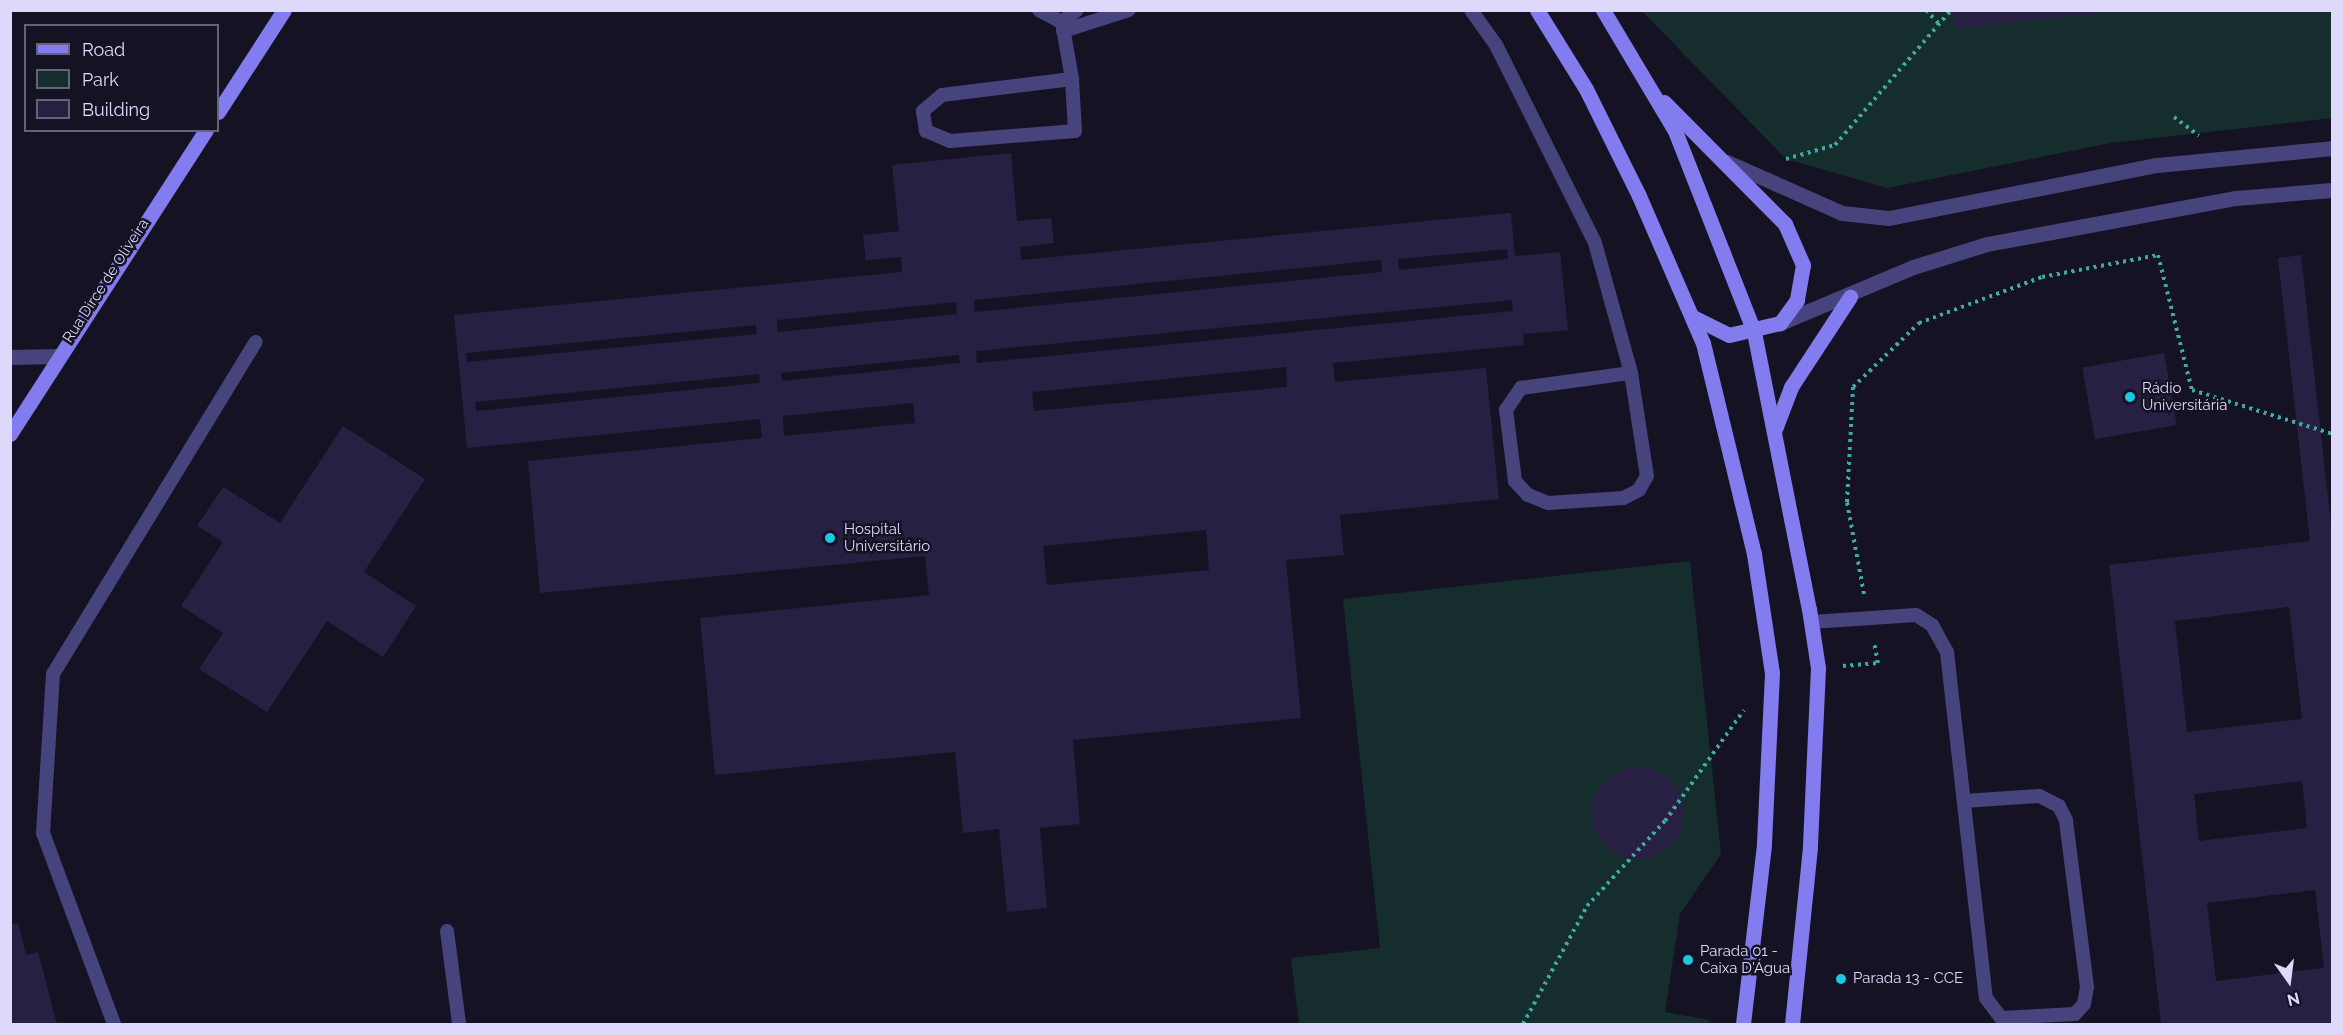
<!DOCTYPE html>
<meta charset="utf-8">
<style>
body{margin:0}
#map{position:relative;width:2343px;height:1035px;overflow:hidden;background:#151224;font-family:Raleway,sans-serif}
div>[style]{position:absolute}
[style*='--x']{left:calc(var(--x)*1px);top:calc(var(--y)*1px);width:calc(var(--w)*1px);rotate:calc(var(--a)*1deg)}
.green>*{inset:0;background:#162d2d}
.building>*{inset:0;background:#282042;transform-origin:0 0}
.round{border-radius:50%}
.path>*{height:4px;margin-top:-2px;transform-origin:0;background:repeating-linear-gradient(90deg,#3fa9a6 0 3px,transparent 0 7.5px)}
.lane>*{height:14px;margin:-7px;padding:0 7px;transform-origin:7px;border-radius:7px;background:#47437d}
.street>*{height:15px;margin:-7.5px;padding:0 7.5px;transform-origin:7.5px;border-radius:7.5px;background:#47437d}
.secondary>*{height:15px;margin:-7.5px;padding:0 7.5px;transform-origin:7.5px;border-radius:7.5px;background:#837cee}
.dots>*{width:16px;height:16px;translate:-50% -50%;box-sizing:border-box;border:3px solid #151224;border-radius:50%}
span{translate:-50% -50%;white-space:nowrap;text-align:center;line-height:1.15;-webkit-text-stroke:5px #151224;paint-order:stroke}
.street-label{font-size:15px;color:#ded9fa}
.poi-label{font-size:15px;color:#ded9fa}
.left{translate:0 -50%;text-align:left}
.frame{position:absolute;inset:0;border:12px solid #ded9fa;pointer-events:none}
.legend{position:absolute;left:24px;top:24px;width:195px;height:108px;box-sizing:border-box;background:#151224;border:2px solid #65627a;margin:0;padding:8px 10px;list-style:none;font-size:18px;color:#ded9fa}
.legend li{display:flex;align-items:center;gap:12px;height:30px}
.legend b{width:30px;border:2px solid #65627a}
.north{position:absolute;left:2259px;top:951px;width:60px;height:60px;-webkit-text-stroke:4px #151224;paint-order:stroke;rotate:166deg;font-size:16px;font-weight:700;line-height:24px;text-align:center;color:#ded9fa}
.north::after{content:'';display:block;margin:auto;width:21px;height:27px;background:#ded9fa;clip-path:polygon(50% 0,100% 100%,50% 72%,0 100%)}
</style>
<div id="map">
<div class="green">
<i style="clip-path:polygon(1642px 11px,2332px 11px,2332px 118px,2111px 143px,1887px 188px,1786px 159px)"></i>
<i style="clip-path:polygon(1690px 561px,1721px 854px,1680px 914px,1665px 1012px,1709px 1020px,1708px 1024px,1299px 1024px,1291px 958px,1380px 948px,1343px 599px)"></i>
</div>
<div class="building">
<i style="clip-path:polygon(1953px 10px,2110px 10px,2110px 12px,1955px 29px)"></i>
<i style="clip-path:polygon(evenodd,1011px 153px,1017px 221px,1051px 218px,1054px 243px,1020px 247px,1021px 260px,1511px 213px,1515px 256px,1560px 252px,1568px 330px,1523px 334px,1524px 345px,1333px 363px,1335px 382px,1486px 368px,1499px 499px,1340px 515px,1344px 555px,1286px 560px,1301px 718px,1073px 740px,1080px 824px,1040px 828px,1047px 908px,1007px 912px,999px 829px,963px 833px,955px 752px,715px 775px,700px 618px,929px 595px,925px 556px,540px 593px,528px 461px,762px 438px,760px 419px,467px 448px,454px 315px,902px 272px,901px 257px,866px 260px,863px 235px,899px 231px,892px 165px,1011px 153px,1507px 249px,1508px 259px,1399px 270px,1398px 259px,1507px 249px,1011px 153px,1381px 260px,1382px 272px,975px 312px,974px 300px,1381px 260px,1011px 153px,1512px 300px,1513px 311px,977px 363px,976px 351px,1512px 300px,1011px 153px,956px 302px,957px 314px,778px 332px,777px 320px,956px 302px,1011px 153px,756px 325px,757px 334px,467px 362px,466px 353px,756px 325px,1011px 153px,959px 355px,960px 363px,782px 381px,781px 373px,959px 355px,1011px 153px,1286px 367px,1287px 387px,1034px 411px,1032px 392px,1286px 367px,1011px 153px,759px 374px,760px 383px,476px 411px,475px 402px,759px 374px,1011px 153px,913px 403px,915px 423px,784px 436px,783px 416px,913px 403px,1011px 153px,1206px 530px,1209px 570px,1047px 585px,1043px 546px,1206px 530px)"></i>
<i style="clip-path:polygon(evenodd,2301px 255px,2332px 533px,2332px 1024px,2161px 1024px,2109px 565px,2310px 541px,2278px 258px,2301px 255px,2289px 607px,2302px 719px,2187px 732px,2175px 621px,2289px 607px,2301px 255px,2302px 781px,2307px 828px,2199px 841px,2194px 794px,2302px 781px,2301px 255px,2315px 890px,2324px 968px,2216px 981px,2207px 903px,2315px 890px)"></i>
<i style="left:2164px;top:353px;width:73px;height:83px;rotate:80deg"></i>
<i style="clip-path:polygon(343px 426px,425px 479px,364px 572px,416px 606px,383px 657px,327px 621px,267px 712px,199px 669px,223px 633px,181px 606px,223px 542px,197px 526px,223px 487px,280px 523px)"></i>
<i class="round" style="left:1592px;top:767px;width:92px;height:92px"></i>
<i style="clip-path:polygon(18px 923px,26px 955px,38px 952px,57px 1024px,10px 1024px,10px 925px)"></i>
</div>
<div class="path">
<i style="--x:1926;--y:10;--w:19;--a:47"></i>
<i style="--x:2174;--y:117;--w:31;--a:37"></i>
<i style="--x:1786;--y:159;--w:51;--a:-15.9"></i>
<i style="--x:1835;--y:145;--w:178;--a:-49.3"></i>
<i style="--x:1864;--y:594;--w:94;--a:-100.5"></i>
<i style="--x:1847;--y:502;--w:115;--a:-87"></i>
<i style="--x:1853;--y:387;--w:92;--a:-44.1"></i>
<i style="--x:1919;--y:323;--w:131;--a:-20.5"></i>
<i style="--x:2042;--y:277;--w:118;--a:-10.7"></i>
<i style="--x:2158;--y:255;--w:139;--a:75.9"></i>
<i style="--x:2192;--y:390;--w:147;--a:17.4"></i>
<i style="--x:1843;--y:666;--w:35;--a:-5"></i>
<i style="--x:1878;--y:663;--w:20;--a:-101"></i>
<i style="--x:1523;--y:1024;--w:134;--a:-61.5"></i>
<i style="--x:1587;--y:906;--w:115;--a:-47.5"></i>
<i style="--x:1665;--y:821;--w:136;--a:-54.6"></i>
</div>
<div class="lane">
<i style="--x:1039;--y:10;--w:26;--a:28"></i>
<i style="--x:1471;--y:10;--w:43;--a:54.5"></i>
<i style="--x:1496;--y:45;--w:221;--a:63.4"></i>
<i style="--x:1595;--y:243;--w:135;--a:74.5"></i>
<i style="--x:1631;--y:373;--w:104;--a:81.2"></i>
<i style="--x:1647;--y:476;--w:16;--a:120"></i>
<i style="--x:1639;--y:490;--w:18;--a:153"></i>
<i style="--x:1623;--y:498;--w:75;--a:176.2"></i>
<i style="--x:1548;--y:503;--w:22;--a:-158"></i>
<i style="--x:1528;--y:495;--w:19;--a:-133"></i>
<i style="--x:1515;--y:481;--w:72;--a:-97.2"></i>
<i style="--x:1506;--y:410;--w:27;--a:-56"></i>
<i style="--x:1521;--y:388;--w:111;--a:-7.8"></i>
<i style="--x:1062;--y:22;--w:58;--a:80"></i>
<i style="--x:1072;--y:79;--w:52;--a:86.7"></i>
<i style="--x:1075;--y:131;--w:125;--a:175.4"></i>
<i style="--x:950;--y:141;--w:26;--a:-157"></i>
<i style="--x:926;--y:131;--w:20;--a:-99"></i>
<i style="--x:923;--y:111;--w:25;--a:-40"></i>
<i style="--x:942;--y:95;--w:131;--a:-7"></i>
<i style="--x:1062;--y:22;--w:19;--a:-39"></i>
<i style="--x:1063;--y:31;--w:69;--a:-17.7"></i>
<i style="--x:1811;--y:622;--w:105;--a:-3.8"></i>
<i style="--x:1916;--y:615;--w:19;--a:32"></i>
<i style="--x:1932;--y:625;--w:31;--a:61"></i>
<i style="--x:1947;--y:652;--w:348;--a:83.6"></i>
<i style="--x:1986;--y:998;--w:25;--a:53"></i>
<i style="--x:2001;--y:1018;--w:74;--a:-3.1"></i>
<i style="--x:2075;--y:1014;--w:13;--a:-48"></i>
<i style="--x:2084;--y:1004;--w:17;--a:-80"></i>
<i style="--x:2087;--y:987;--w:168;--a:-97.2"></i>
<i style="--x:2066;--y:820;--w:16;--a:-117"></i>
<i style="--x:2059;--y:806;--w:22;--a:-153"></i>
<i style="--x:2039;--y:796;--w:75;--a:176.2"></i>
<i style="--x:447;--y:931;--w:94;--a:82.6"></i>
<i style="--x:114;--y:1024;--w:204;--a:-110.4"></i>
<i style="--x:43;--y:833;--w:159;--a:-86.4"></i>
<i style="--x:53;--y:674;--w:389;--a:-58.6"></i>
</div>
<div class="street">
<i style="--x:1727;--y:162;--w:126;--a:23.9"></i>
<i style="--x:1842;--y:213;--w:47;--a:6.1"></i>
<i style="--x:1889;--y:218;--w:273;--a:-11.2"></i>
<i style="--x:2157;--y:165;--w:176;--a:-5.5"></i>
<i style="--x:1780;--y:323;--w:144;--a:-22.8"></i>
<i style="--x:1913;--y:267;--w:77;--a:-17.3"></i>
<i style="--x:1987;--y:244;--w:253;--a:-10.5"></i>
<i style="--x:2236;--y:198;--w:96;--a:-4.8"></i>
<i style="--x:10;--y:357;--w:48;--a:-1.2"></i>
</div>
<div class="secondary">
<i style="--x:1537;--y:10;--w:93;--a:58.2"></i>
<i style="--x:1586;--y:89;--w:119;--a:63.6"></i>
<i style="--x:1639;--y:196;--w:160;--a:66.5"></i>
<i style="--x:1703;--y:343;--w:217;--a:76.4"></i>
<i style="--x:1754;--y:554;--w:120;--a:81.4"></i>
<i style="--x:1772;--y:673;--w:172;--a:92.7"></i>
<i style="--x:1764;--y:845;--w:180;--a:96.7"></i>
<i style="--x:1603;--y:10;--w:141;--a:59.2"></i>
<i style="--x:1675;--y:131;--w:216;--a:68.5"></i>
<i style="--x:1754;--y:332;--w:282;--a:78.8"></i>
<i style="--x:1809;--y:609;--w:60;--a:81.3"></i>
<i style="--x:1818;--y:668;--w:179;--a:92.6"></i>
<i style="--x:1810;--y:847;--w:178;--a:95.8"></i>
<i style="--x:1664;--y:102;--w:172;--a:45.2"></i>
<i style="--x:1785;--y:224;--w:45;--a:66.3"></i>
<i style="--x:1803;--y:265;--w:36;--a:100"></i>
<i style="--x:1797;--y:300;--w:29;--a:126"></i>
<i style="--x:1780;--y:323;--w:52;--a:166.8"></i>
<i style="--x:1729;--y:335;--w:40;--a:-153.4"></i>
<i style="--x:218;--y:112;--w:121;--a:-57.1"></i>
<i style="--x:1775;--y:429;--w:45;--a:-69.1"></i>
<i style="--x:1791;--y:387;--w:108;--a:-56.8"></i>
<i style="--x:10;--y:434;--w:362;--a:-57.2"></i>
</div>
<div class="dots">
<i style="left:2130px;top:397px;background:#1dc7e2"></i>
<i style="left:830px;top:538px;background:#1dc7e2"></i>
<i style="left:1688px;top:960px;background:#1dc7e2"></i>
<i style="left:1841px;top:979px;background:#1dc7e2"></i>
</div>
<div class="street-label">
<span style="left:106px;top:281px;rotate:-57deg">Rua Dirce de Oliveira</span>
</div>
<div class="poi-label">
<span class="left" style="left:2142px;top:397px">Rádio<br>Universitária</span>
<span class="left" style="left:844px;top:538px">Hospital<br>Universitário</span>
<span class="left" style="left:1700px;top:960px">Parada 01 -<br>Caixa D'Água</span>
<span class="left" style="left:1853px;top:979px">Parada 13 - CCE</span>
</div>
<div class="frame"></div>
<ul class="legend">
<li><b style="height:8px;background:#837cee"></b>Road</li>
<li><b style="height:16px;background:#162d2d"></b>Park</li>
<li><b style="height:16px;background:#282042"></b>Building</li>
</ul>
<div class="north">N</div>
</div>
